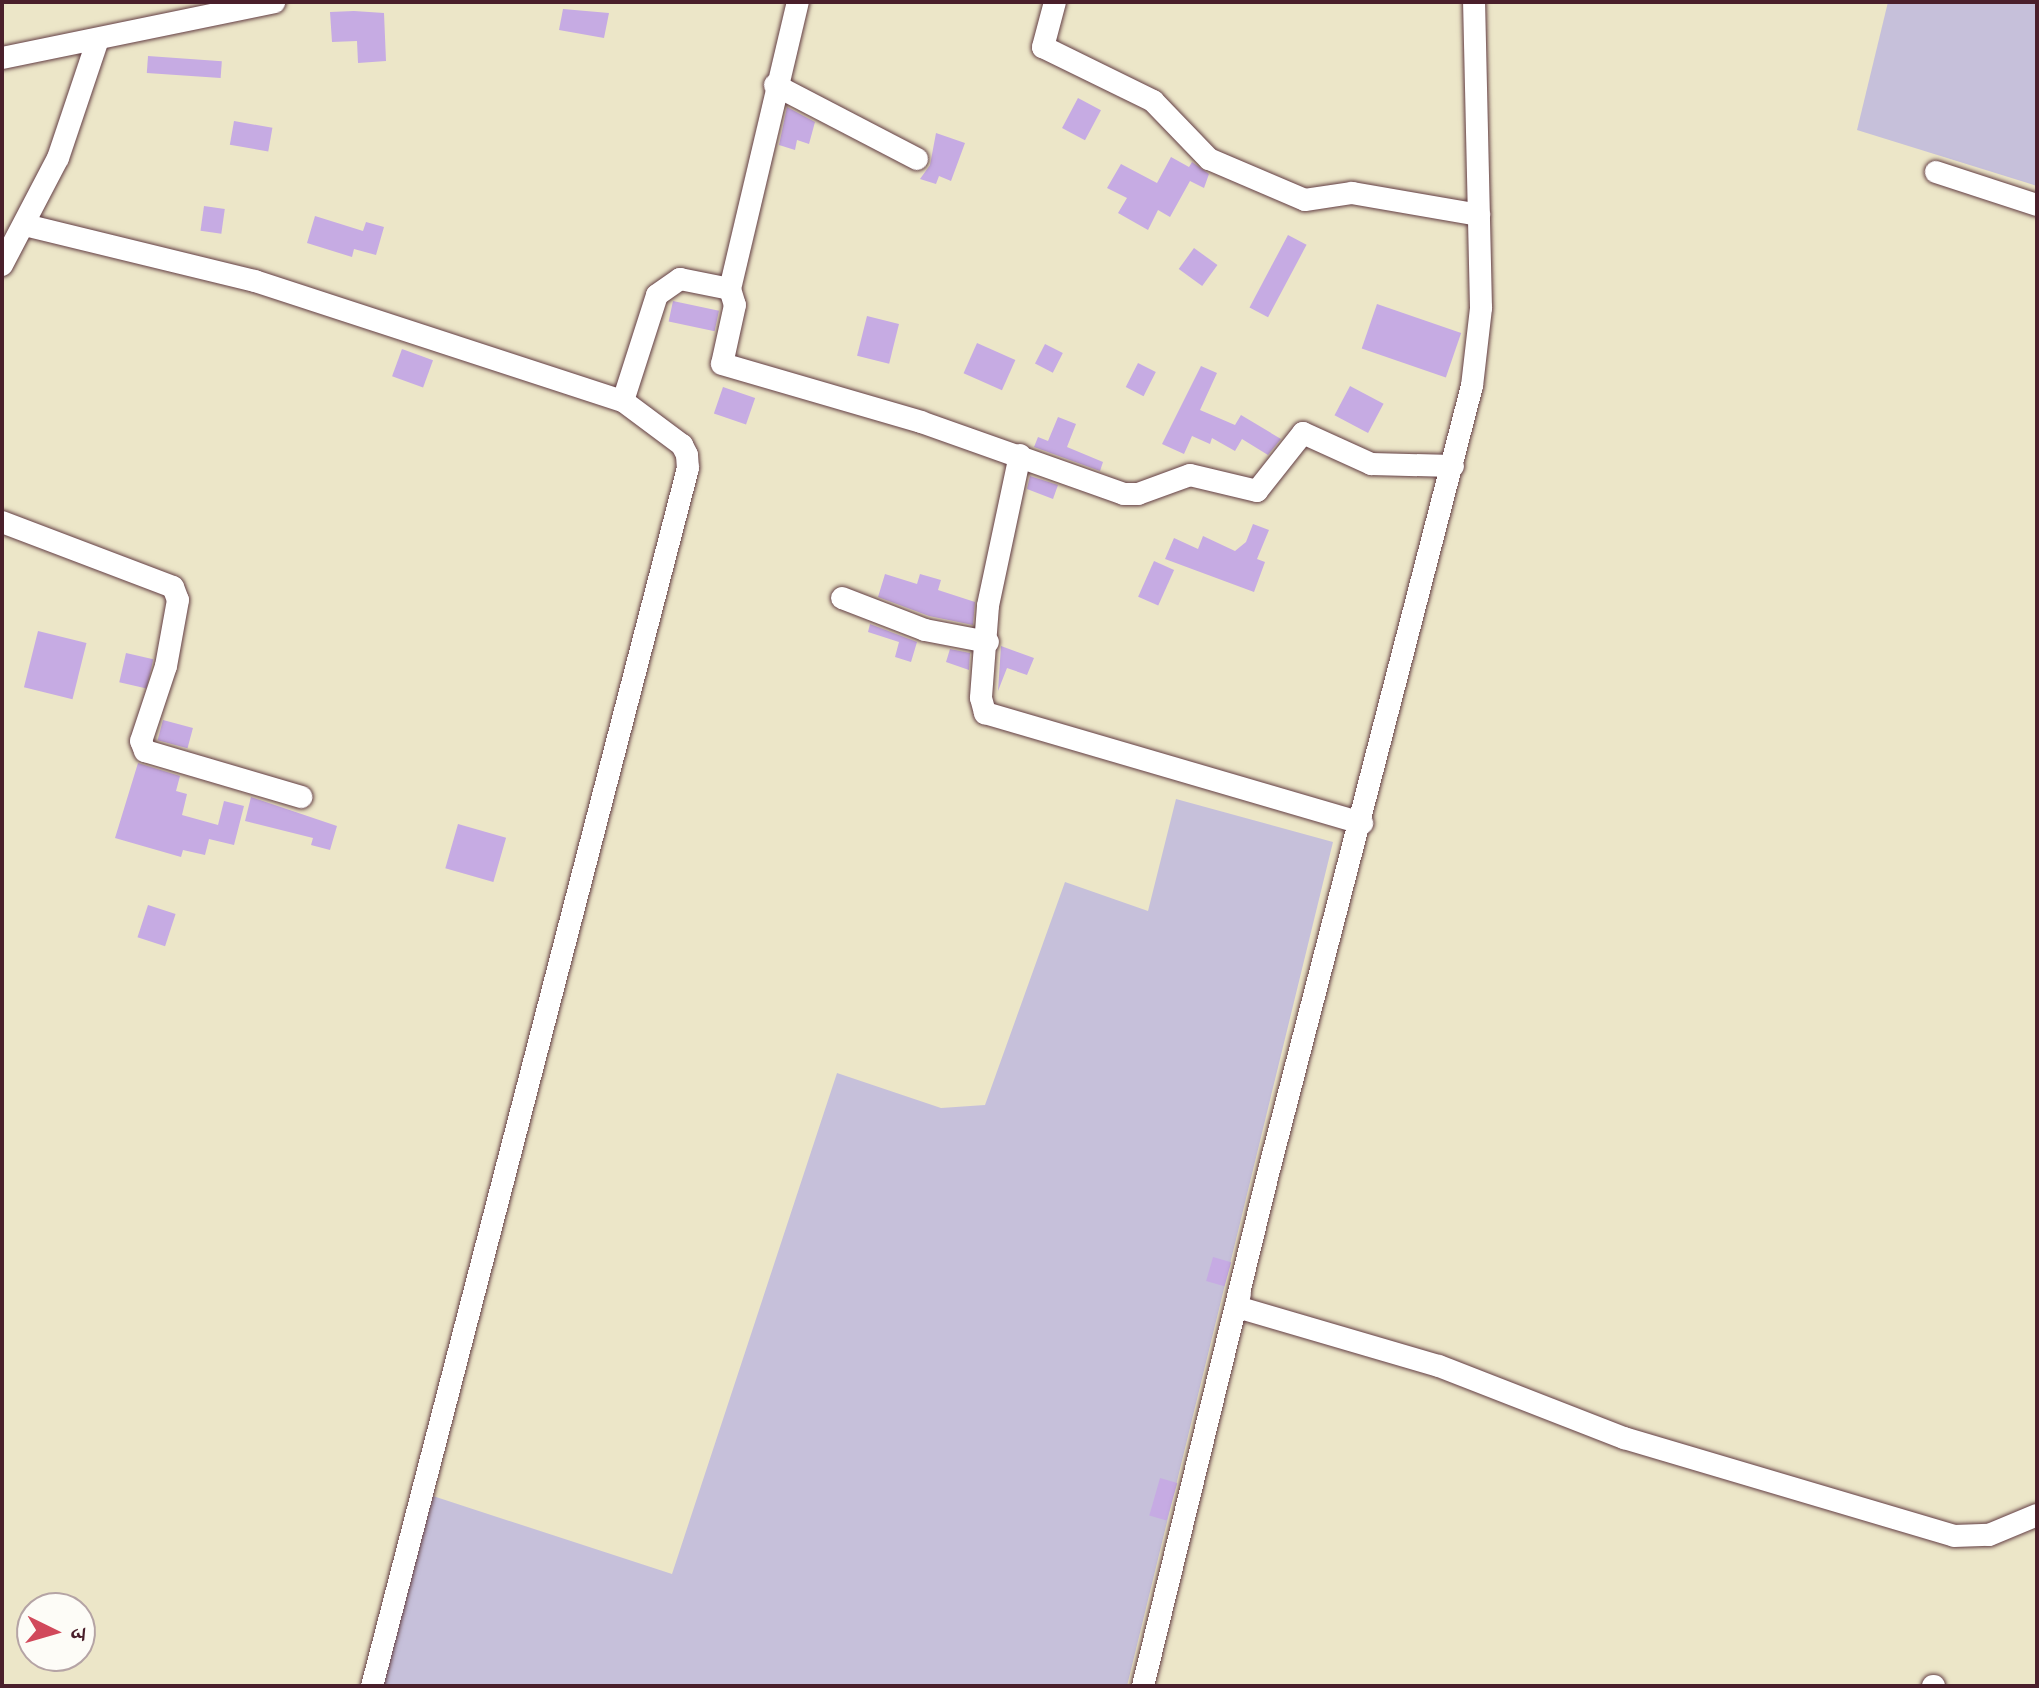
<!DOCTYPE html>
<meta charset="utf-8">
<style>
body{margin:0}
#map{position:relative;width:2039px;height:1688px;overflow:hidden;background:#ece6c8;font-family:"Libre Caslon Text","Noto Serif Devanagari",serif}
div>[style]{position:absolute}
[style*='--x']{left:calc(var(--x)*1px);top:calc(var(--y)*1px);width:calc(var(--w)*1px);rotate:calc(var(--a)*1deg)}
.industrial>*{inset:0;background:#c6c0da}
.building>*{inset:0;background:#c6abe3;transform-origin:0 0}
.roads{filter:drop-shadow(0 0 2px #623d43) drop-shadow(0 0 2px #623d43)}
.minor>*{height:22px;margin:-11px;padding:0 11px;transform-origin:11px;border-radius:11px;background:#fff}
span{translate:-50% -50%;white-space:nowrap;text-align:center;line-height:1.15;-webkit-text-stroke:8px #fdfcf7;paint-order:stroke}
.frame{position:absolute;inset:0;border:4px solid #4a1f2b;pointer-events:none}
.north{position:absolute;left:16px;top:1592px;width:80px;height:80px;box-sizing:border-box;background:#fdfcf7;border:2px solid #b5a4a5;border-radius:50%;rotate:95deg;font-size:22px;font-weight:700;line-height:32px;text-align:center;color:#4a1f2b}
.north::after{content:'';display:block;margin:auto;width:28px;height:36px;background:#d1495b;clip-path:polygon(50% 0,100% 100%,50% 72%,0 100%)}
</style>
<div id="map">
<div class="industrial">
<i style="clip-path:polygon(1888px 2px,2037px 2px,2037px 186px,1857px 130px)"></i>
<i style="clip-path:polygon(1176px 799px,1333px 842px,1127px 1686px,383px 1686px,433px 1496px,672px 1574px,837px 1073px,941px 1108px,985px 1105px,1065px 882px,1148px 911px)"></i>
</div>
<div class="building">
<i style="clip-path:polygon(563px 9px,609px 13px,604px 38px,559px 30px)"></i>
<i style="clip-path:polygon(354px 11px,384px 13px,386px 61px,358px 63px,357px 41px,332px 42px,330px 12px)"></i>
<i style="left:148px;top:56px;width:74px;height:17px;rotate:4deg"></i>
<i style="left:1078px;top:98px;width:26px;height:34px;rotate:28deg"></i>
<i style="clip-path:polygon(787px 107px,815px 122px,809px 144px,797px 140px,795px 150px,779px 145px)"></i>
<i style="left:234px;top:121px;width:39px;height:24px;rotate:10deg"></i>
<i style="clip-path:polygon(936px 133px,965px 143px,951px 181px,939px 176px,936px 184px,920px 179px,930px 165px)"></i>
<i style="clip-path:polygon(1171px 157px,1189px 167px,1192px 162px,1209px 174px,1204px 188px,1190px 181px,1170px 217px,1158px 210px,1148px 230px,1118px 213px,1127px 198px,1107px 188px,1121px 164px,1157px 183px)"></i>
<i style="left:204px;top:206px;width:21px;height:25px;rotate:8deg"></i>
<i style="clip-path:polygon(315px 216px,363px 231px,366px 222px,384px 227px,376px 255px,354px 249px,352px 257px,307px 243px)"></i>
<i style="left:1288px;top:235px;width:21px;height:82px;rotate:28deg"></i>
<i style="left:1194px;top:248px;width:29px;height:26px;rotate:36deg"></i>
<i style="left:673px;top:301px;width:47px;height:21px;rotate:12deg"></i>
<i style="left:1377px;top:304px;width:89px;height:47px;rotate:19deg"></i>
<i style="left:867px;top:316px;width:33px;height:41px;rotate:14deg"></i>
<i style="left:977px;top:343px;width:42px;height:33px;rotate:24deg"></i>
<i style="left:1045px;top:344px;width:20px;height:22px;rotate:27deg"></i>
<i style="left:402px;top:349px;width:33px;height:29px;rotate:20deg"></i>
<i style="left:1138px;top:363px;width:20px;height:27px;rotate:27deg"></i>
<i style="clip-path:polygon(1201px 366px,1217px 373px,1200px 410px,1235px 425px,1241px 415px,1281px 439px,1268px 455px,1242px 439px,1235px 451px,1212px 438px,1210px 444px,1192px 436px,1184px 454px,1162px 444px)"></i>
<i style="left:1350px;top:386px;width:38px;height:33px;rotate:28deg"></i>
<i style="left:723px;top:387px;width:34px;height:28px;rotate:19deg"></i>
<i style="clip-path:polygon(1058px 417px,1076px 424px,1067px 447px,1103px 462px,1100px 471px,1034px 447px,1038px 437px,1048px 441px)"></i>
<i style="clip-path:polygon(1030px 476px,1058px 485px,1053px 499px,1027px 489px)"></i>
<i style="clip-path:polygon(1253px 524px,1269px 530px,1257px 559px,1265px 562px,1254px 592px,1165px 559px,1174px 538px,1198px 549px,1203px 536px,1235px 551px,1246px 542px)"></i>
<i style="left:1154px;top:561px;width:22px;height:39px;rotate:24deg"></i>
<i style="clip-path:polygon(885px 574px,917px 584px,920px 574px,941px 580px,938px 590px,975px 602px,973px 625px,929px 616px,878px 597px)"></i>
<i style="clip-path:polygon(870px 624px,917px 642px,911px 662px,895px 657px,899px 642px,868px 632px)"></i>
<i style="left:38px;top:631px;width:50px;height:58px;rotate:14deg"></i>
<i style="clip-path:polygon(1001px 646px,1034px 658px,1027px 675px,1007px 668px,998px 691px)"></i>
<i style="clip-path:polygon(950px 649px,970px 653px,969px 670px,946px 662px)"></i>
<i style="left:126px;top:653px;width:28px;height:30px;rotate:13deg"></i>
<i style="left:163px;top:720px;width:31px;height:21px;rotate:15deg"></i>
<i style="clip-path:polygon(138px 763px,180px 776px,176px 791px,187px 794px,182px 815px,218px 825px,224px 801px,244px 806px,234px 845px,209px 839px,205px 855px,183px 850px,181px 857px,115px 838px)"></i>
<i style="clip-path:polygon(251px 797px,337px 826px,330px 850px,311px 845px,313px 838px,245px 821px)"></i>
<i style="left:458px;top:824px;width:50px;height:46px;rotate:16deg"></i>
<i style="left:148px;top:905px;width:29px;height:34px;rotate:18deg"></i>
<i style="left:1213px;top:1257px;width:19px;height:25px;rotate:16deg"></i>
<i style="left:1160px;top:1478px;width:18px;height:39px;rotate:16deg"></i>
</div>
<div class="roads">
<div class="minor">
<i style="--x:1055;--y:2;--w:47;--a:104.9"></i>
<i style="--x:1043;--y:47;--w:123;--a:26.1"></i>
<i style="--x:1153;--y:101;--w:81;--a:46"></i>
<i style="--x:1209;--y:159;--w:104;--a:23.1"></i>
<i style="--x:1305;--y:200;--w:48;--a:-8.5"></i>
<i style="--x:1352;--y:193;--w:129;--a:9.8"></i>
<i style="--x:2;--y:58;--w:278;--a:-11.6"></i>
<i style="--x:775;--y:85;--w:160;--a:27.5"></i>
<i style="--x:1936;--y:172;--w:106;--a:18.1"></i>
<i style="--x:25;--y:225;--w:237;--a:13.7"></i>
<i style="--x:255;--y:281;--w:387;--a:18.1"></i>
<i style="--x:623;--y:401;--w:74;--a:36.7"></i>
<i style="--x:682;--y:445;--w:11;--a:63"></i>
<i style="--x:687;--y:455;--w:13;--a:86"></i>
<i style="--x:688;--y:468;--w:1258;--a:104.54"></i>
<i style="--x:2;--y:265;--w:121;--a:-62.4"></i>
<i style="--x:58;--y:158;--w:122;--a:-71.4"></i>
<i style="--x:730;--y:289;--w:17;--a:73"></i>
<i style="--x:735;--y:305;--w:60;--a:102.4"></i>
<i style="--x:722;--y:364;--w:207;--a:16.2"></i>
<i style="--x:921;--y:422;--w:215;--a:19.5"></i>
<i style="--x:1124;--y:494;--w:14;--a:0"></i>
<i style="--x:1138;--y:494;--w:55;--a:-20.1"></i>
<i style="--x:1190;--y:475;--w:69;--a:13.4"></i>
<i style="--x:1257;--y:491;--w:74;--a:-51.6"></i>
<i style="--x:1303;--y:433;--w:75;--a:24.5"></i>
<i style="--x:1371;--y:464;--w:82;--a:1.4"></i>
<i style="--x:623;--y:401;--w:111;--a:-72.2"></i>
<i style="--x:657;--y:295;--w:28;--a:-35"></i>
<i style="--x:680;--y:279;--w:51;--a:11.3"></i>
<i style="--x:730;--y:289;--w:295;--a:-76.7"></i>
<i style="--x:1020;--y:455;--w:154;--a:102"></i>
<i style="--x:988;--y:606;--w:92;--a:94.4"></i>
<i style="--x:981;--y:698;--w:16;--a:75"></i>
<i style="--x:985;--y:713;--w:393;--a:16.3"></i>
<i style="--x:2;--y:522;--w:183;--a:20.8"></i>
<i style="--x:173;--y:587;--w:14;--a:69"></i>
<i style="--x:178;--y:600;--w:67;--a:100.3"></i>
<i style="--x:166;--y:666;--w:79;--a:108.4"></i>
<i style="--x:141;--y:741;--w:11;--a:68"></i>
<i style="--x:145;--y:751;--w:163;--a:16.4"></i>
<i style="--x:842;--y:598;--w:89;--a:21.1"></i>
<i style="--x:925;--y:630;--w:64;--a:10.8"></i>
<i style="--x:1240;--y:1293;--w:14;--a:102"></i>
<i style="--x:1237;--y:1307;--w:210;--a:16.3"></i>
<i style="--x:1439;--y:1366;--w:199;--a:21.3"></i>
<i style="--x:1624;--y:1438;--w:344;--a:16.5"></i>
<i style="--x:1954;--y:1536;--w:35;--a:-2"></i>
<i style="--x:1989;--y:1535;--w:52;--a:-22.6"></i>
<i style="--x:1143;--y:1686;--w:527;--a:-76.28"></i>
<i style="--x:1268;--y:1174;--w:814;--a:-75.49"></i>
<i style="--x:1472;--y:386;--w:79;--a:-83.4"></i>
<i style="--x:1481;--y:308;--w:306;--a:-91.3"></i>
<i style="--x:1933;--y:1686;--w:1;--a:0"></i>
</div>
</div>
<div class="frame"></div>
<div class="north">उ</div>
</div>
